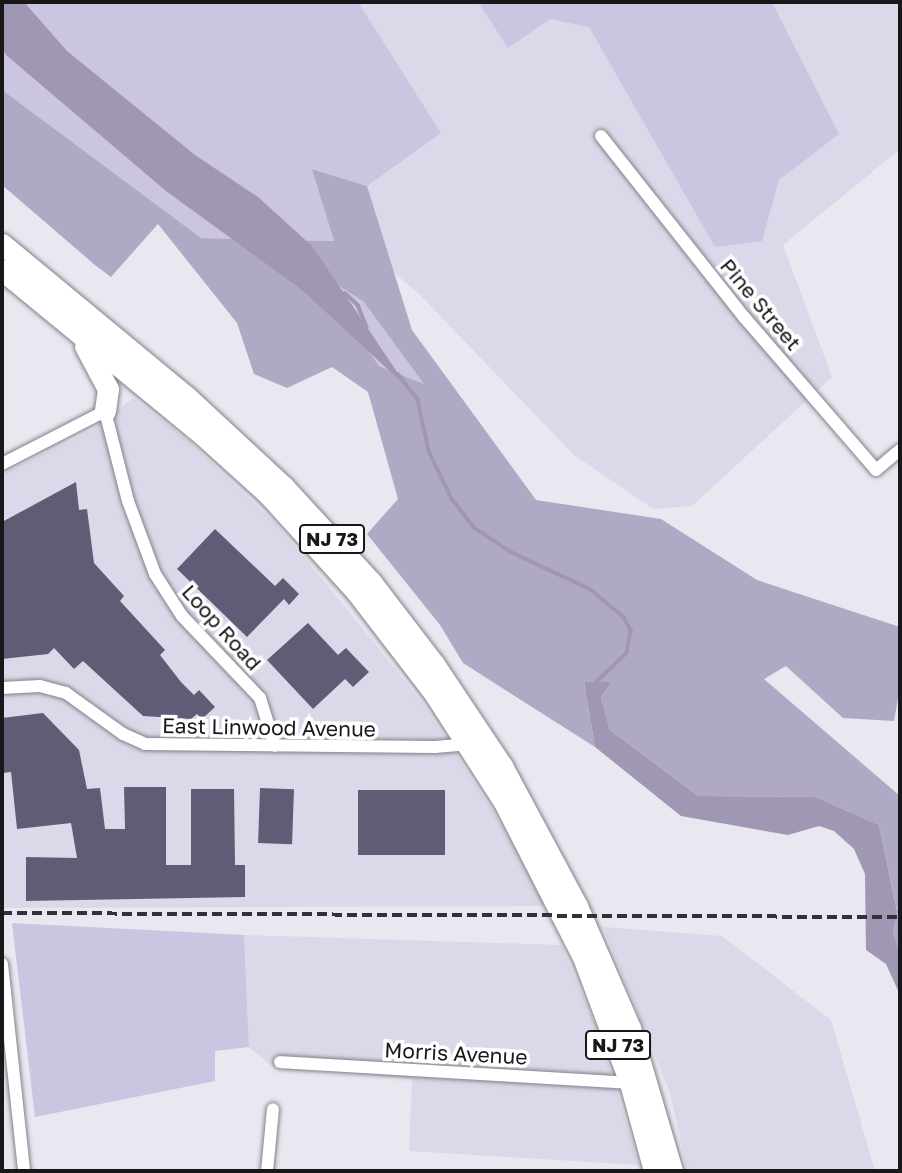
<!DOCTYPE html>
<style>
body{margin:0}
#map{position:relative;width:902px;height:1173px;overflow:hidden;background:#e9e7f0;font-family:"Golos Text",sans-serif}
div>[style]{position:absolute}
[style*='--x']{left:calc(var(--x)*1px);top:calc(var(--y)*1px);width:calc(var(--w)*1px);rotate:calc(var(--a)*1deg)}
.built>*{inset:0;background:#dcd8e9}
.green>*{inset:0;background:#ccc5e2}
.forest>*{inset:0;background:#b0a9c6}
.water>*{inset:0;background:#9f97b4}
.stream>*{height:3.5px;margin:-1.75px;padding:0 1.75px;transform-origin:1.75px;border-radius:1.75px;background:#9f97b4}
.building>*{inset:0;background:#625b75;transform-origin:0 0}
.roads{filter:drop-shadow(0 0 2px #83818a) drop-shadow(0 0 2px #83818a)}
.minor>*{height:12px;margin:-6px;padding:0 6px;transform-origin:6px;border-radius:6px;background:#fff}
.trunk>*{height:21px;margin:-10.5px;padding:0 10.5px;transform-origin:10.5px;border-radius:10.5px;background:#fff}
.rail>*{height:3.5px;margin-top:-1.75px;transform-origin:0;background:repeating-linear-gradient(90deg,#323135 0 10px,transparent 0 15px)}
span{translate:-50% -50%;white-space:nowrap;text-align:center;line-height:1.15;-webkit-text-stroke:7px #fff;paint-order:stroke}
.shield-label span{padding:2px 5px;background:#fff;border:2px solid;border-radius:5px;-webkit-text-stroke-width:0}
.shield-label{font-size:19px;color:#18181b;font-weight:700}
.street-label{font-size:21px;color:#18181b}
.frame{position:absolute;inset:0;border:4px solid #18181b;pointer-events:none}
</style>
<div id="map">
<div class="built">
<i style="clip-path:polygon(129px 2px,900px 2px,900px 149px,783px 245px,832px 377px,692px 506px,653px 509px,574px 455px,422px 297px,332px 218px,227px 149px)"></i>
<i style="clip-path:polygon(133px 398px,184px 437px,274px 522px,342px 603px,423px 704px,505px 830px,545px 906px,4px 908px,2px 474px,92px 430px)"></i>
<i style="clip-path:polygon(603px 927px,722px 936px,831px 1020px,875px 1171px,687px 1171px,670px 1093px)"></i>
<i style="clip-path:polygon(244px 935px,561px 945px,600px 1036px,639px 1165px,409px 1151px,412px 1079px,272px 1066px,249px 1047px)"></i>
</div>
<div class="green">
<i style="clip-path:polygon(2px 2px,358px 2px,441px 133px,367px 186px,313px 169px,334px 241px,266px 240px,363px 301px,425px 385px,379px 366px,335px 300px,247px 239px,201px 238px,9px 100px,2px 90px)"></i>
<i style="clip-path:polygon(478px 2px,772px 2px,839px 134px,779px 180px,762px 241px,715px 247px,589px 27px,550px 19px,508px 48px)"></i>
<i style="clip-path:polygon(12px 923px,244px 935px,249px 1047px,215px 1051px,215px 1081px,35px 1117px)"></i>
</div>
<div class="forest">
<i style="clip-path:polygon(2px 90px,201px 238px,247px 239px,335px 300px,379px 366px,424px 384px,363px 301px,265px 240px,334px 241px,312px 169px,367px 186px,412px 330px,536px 500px,661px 519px,757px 580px,900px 627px,900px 687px,894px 721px,843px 718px,786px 666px,764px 679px,900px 796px,900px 952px,893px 932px,897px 910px,879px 825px,816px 797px,698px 796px,610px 730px,601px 698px,611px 682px,584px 682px,595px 747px,463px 663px,440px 625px,367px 534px,398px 499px,368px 392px,332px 367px,287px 388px,254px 374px,237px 323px,158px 224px,111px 277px,95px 265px,2px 185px)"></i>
</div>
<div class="water">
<i style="clip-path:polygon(2px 2px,24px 2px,67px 51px,195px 155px,258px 197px,312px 246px,408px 388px,302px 290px,166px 191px,6px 55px,2px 47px)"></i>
<i style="clip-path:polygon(584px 682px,611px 682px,601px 698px,610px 730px,698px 796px,816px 797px,879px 825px,897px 911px,893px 932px,900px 952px,900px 995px,886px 964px,866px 950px,865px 874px,854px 849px,834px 831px,819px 826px,788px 835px,681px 816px,595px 747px)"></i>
</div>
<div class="stream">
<i style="--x:345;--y:293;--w:18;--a:43"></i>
<i style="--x:358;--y:305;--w:24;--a:68"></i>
<i style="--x:398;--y:374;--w:33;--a:52"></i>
<i style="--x:418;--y:400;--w:52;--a:77.8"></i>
<i style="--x:429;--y:451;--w:53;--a:64.4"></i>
<i style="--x:452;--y:499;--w:37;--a:52"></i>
<i style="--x:475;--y:528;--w:43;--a:33.7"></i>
<i style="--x:511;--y:552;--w:87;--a:25.1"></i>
<i style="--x:590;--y:589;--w:44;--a:39.5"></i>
<i style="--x:624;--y:617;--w:16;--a:63"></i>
<i style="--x:631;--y:631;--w:22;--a:100"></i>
<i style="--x:627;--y:653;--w:47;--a:135.9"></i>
</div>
<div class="building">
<i style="clip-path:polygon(76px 482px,79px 510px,87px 509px,94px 563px,124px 596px,120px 601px,165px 650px,160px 655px,181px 682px,194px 695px,199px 690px,215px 707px,202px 719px,197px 714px,191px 719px,143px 716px,83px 661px,74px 669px,54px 648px,48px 654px,2px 659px,2px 522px)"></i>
<i style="clip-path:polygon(215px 529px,275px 586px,283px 578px,299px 594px,289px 605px,284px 599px,247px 637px,177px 569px)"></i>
<i style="clip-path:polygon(308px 623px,338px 655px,346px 648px,369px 672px,353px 687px,345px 679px,313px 709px,267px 660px)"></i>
<i style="clip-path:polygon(43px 713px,79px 750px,87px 789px,100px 788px,105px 829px,125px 829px,124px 787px,166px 787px,166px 865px,191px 865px,191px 789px,234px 789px,235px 865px,245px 865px,245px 897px,26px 901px,26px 857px,77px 858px,71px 823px,17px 829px,11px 772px,2px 773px,2px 718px)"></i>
<i style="left:260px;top:788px;width:34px;height:55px;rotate:2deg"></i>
<i style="left:358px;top:790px;width:87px;height:65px"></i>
</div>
<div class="roads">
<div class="minor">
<i style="--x:601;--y:136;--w:231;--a:51.7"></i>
<i style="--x:744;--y:317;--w:202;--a:49.2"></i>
<i style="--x:876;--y:470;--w:31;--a:-40"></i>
<i style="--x:2;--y:464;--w:116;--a:-27.2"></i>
<i style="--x:105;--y:411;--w:93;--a:75.7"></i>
<i style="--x:128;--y:501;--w:78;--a:69.7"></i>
<i style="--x:155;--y:574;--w:50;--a:57.3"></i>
<i style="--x:182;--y:616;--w:113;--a:46.4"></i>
<i style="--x:260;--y:698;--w:50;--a:72.6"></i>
<i style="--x:2;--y:688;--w:38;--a:-3"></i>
<i style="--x:40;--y:686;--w:27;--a:15"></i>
<i style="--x:66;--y:693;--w:70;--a:35.7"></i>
<i style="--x:123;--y:734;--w:24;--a:24"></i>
<i style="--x:145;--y:744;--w:290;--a:0.6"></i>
<i style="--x:435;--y:747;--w:32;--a:-5"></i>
<i style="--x:2;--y:964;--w:208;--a:83.9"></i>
<i style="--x:280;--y:1062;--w:351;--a:3.4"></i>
<i style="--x:267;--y:1171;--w:62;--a:-84.5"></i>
</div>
<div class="trunk">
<i style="--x:2;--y:244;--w:240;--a:39.6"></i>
<i style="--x:187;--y:397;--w:132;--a:42.9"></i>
<i style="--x:284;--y:487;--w:129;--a:47.5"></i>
<i style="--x:371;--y:582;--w:103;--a:52.5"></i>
<i style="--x:434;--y:664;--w:123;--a:56.3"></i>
<i style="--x:502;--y:766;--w:159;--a:61.8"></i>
<i style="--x:577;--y:906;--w:133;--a:66.5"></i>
<i style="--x:630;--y:1028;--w:149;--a:73.6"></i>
<i style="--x:2;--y:270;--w:261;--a:39.4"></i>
<i style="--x:204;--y:436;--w:86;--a:42.2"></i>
<i style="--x:268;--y:494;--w:130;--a:47.8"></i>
<i style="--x:355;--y:590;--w:130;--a:52.5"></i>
<i style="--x:434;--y:693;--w:130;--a:57.3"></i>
<i style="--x:504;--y:802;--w:174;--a:63"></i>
<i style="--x:583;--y:957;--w:134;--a:69.5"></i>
<i style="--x:630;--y:1083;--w:91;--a:74.7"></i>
<i style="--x:85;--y:346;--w:49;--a:61.9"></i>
<i style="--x:108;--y:389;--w:22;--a:98"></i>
</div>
</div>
<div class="rail">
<i style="--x:2;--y:913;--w:898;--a:0.26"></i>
</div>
<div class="shield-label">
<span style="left:332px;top:539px">NJ 73</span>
<span style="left:618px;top:1045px">NJ 73</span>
</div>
<div class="street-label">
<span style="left:761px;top:304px;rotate:50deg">Pine Street</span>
<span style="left:222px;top:627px;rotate:48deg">Loop Road</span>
<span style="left:269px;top:727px;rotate:1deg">East Linwood Avenue</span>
<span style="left:456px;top:1053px;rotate:3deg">Morris Avenue</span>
</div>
<div class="frame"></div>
</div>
